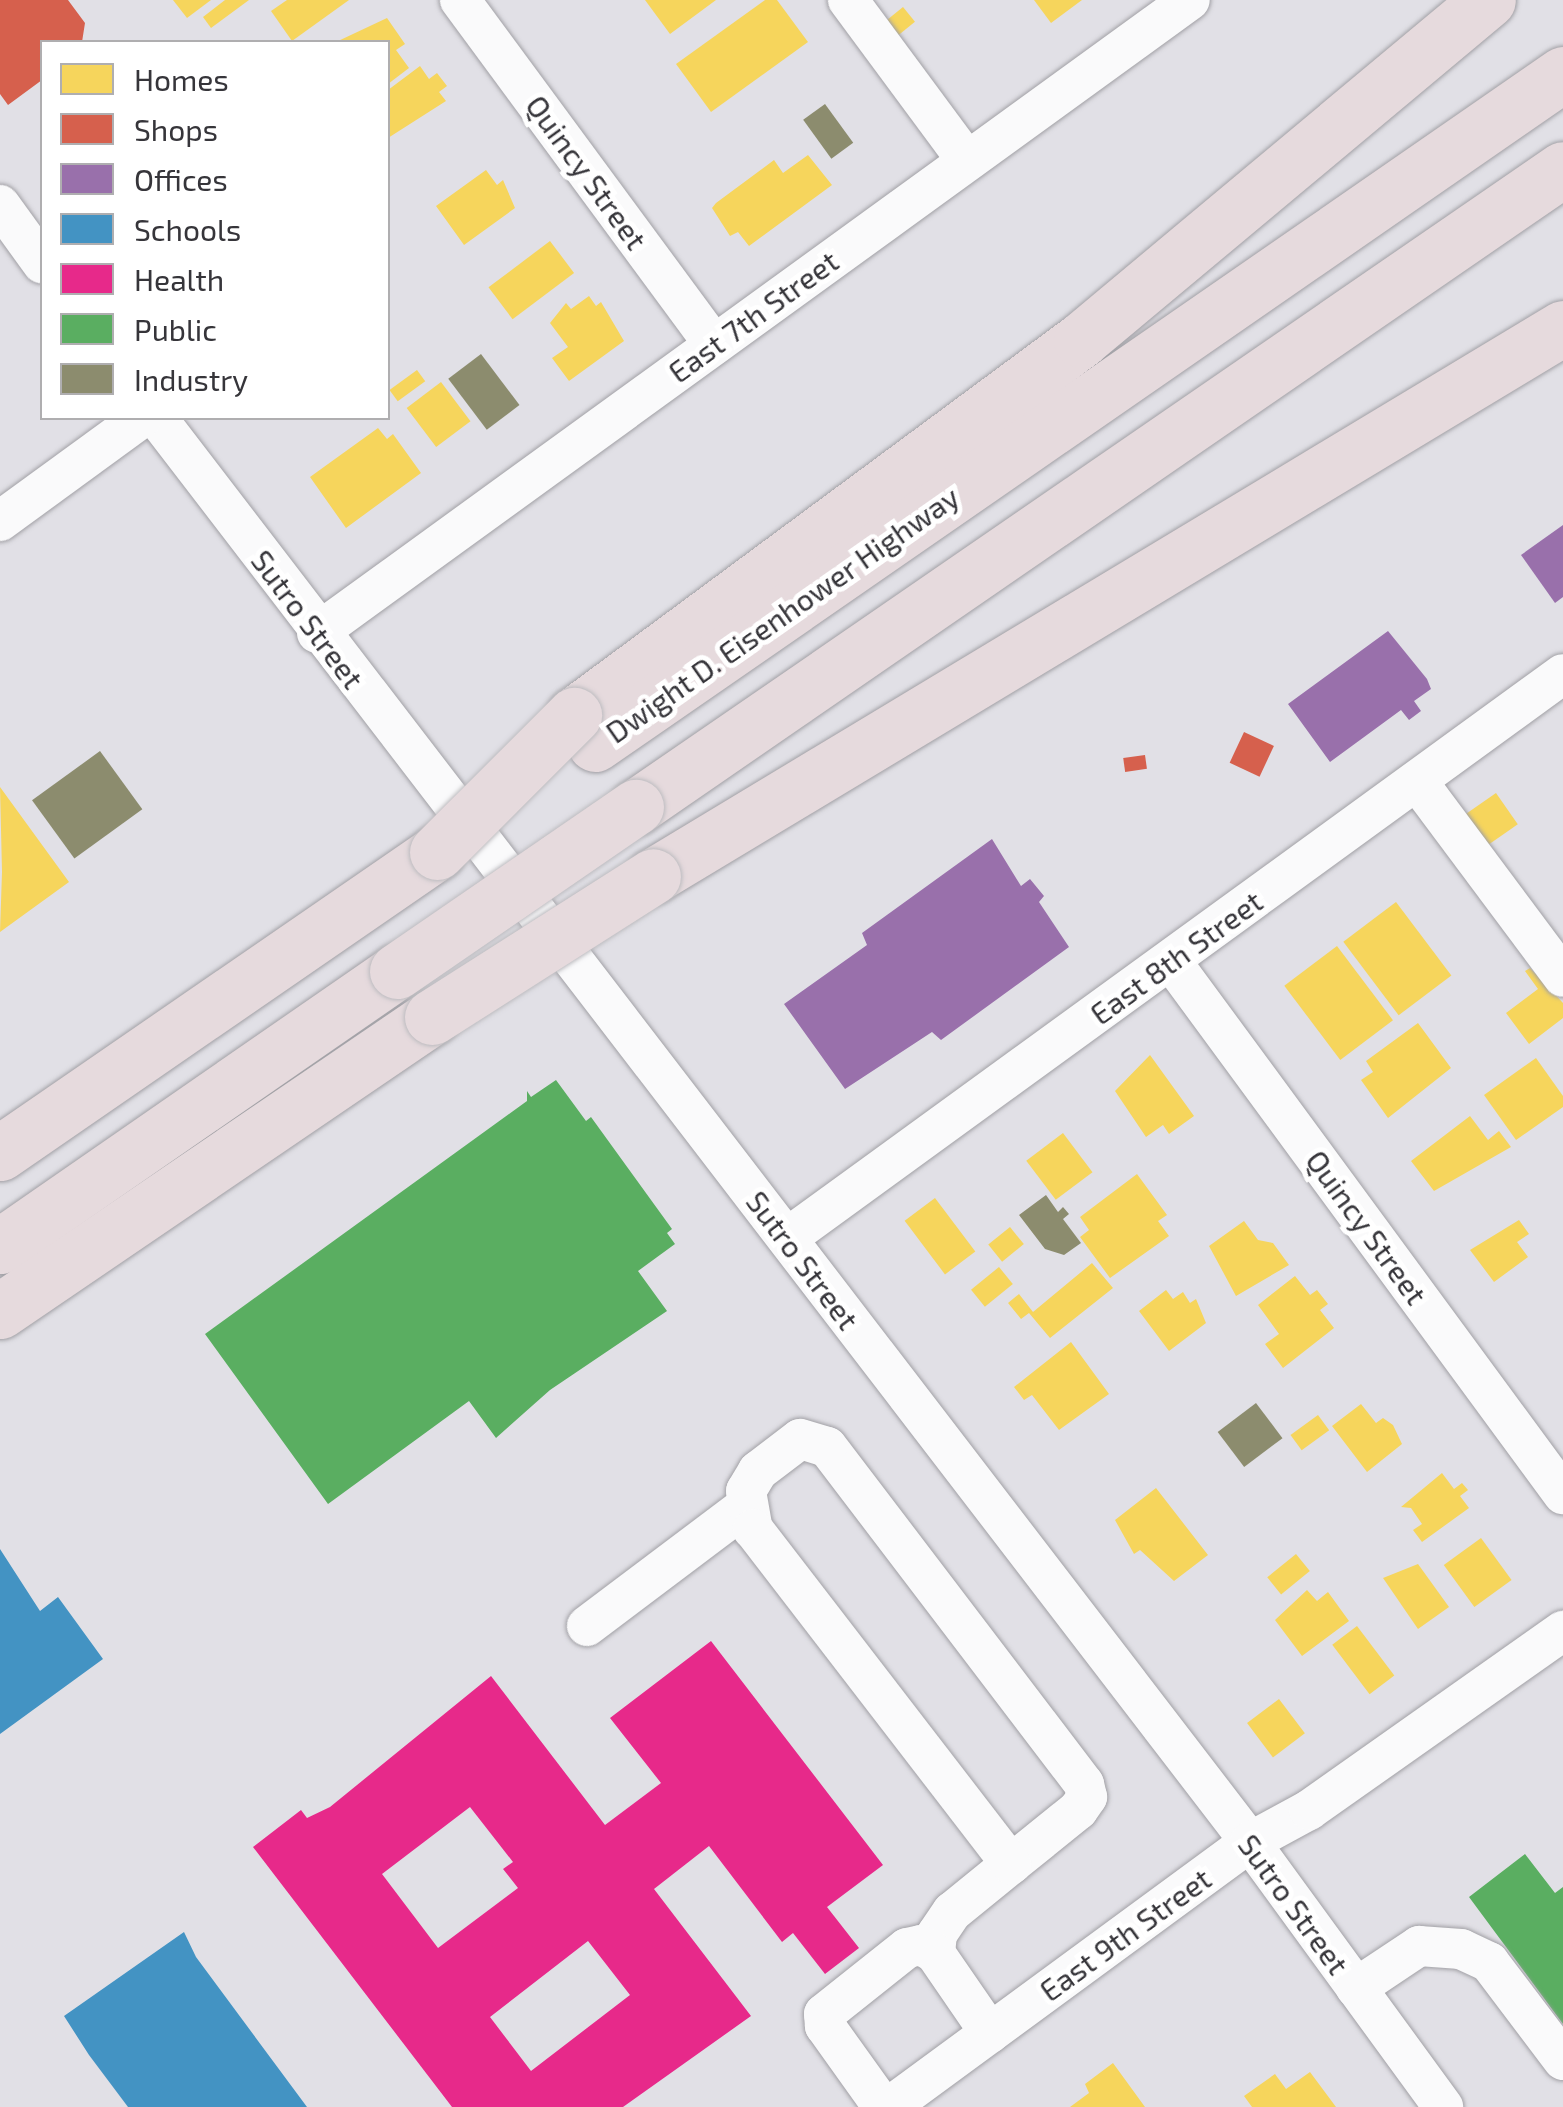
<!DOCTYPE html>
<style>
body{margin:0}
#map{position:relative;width:1563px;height:2107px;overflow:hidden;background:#e1e0e6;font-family:"Exo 2",sans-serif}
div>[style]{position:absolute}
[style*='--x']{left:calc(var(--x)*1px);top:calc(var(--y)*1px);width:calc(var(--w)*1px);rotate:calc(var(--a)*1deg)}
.homes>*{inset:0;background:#f6d55c;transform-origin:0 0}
.shops>*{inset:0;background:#d6604d;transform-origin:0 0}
.offices>*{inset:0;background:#9970ab}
.schools>*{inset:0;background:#4393c3}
.health>*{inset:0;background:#e7298a}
.public>*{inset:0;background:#5aae61}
.industry>*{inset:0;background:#8c8c6e;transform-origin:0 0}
.roads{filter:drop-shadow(0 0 2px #a1a0a5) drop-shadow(0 0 2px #a1a0a5)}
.minor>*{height:40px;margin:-20px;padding:0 20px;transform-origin:20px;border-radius:20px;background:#fafafb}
.highway>*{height:55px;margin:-27.5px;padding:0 27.5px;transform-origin:27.5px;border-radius:27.5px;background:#e6dadd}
.bridges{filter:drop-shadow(0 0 2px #bdbcc0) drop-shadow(0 0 2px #bdbcc0)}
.highway-bridge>*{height:55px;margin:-27.5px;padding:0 27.5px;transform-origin:27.5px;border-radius:27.5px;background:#e6dadd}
span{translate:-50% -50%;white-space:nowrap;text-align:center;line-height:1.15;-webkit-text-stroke:10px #fff;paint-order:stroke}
.street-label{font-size:30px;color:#36353a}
.legend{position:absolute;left:40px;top:40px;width:350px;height:380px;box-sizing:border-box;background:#fff;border:2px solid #afaeb0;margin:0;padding:12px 18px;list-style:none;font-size:30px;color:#36353a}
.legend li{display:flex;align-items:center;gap:20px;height:50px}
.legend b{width:50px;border:2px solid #afaeb0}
</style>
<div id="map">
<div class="homes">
<i style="clip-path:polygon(173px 0,211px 0,187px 18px)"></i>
<i style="clip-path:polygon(225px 0,249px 0,211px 28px,203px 17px)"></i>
<i style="clip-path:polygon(287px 0,349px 0,292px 41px,271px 11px)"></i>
<i style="clip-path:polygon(645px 0,716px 0,670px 34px)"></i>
<i style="clip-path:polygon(765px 0,777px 0,808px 42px,711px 112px,676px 64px)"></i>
<i style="clip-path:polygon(1034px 0,1082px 0,1051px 23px)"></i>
<i style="left:903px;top:7px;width:19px;height:21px;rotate:51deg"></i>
<i style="clip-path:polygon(387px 18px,405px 44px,396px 50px,409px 68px,388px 84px,388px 42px,336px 42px)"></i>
<i style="clip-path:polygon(420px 66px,429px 79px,437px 73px,447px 86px,439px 92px,446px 101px,388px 138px,388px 90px)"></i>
<i style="clip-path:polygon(808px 155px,832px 185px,749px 246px,738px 232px,730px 236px,712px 208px,716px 203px,774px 160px,783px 173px)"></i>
<i style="clip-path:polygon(486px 170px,497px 185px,503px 180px,515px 208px,464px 245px,436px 206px)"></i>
<i style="left:550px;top:241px;width:40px;height:77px;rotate:53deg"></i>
<i style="clip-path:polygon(589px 296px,596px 306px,601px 302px,624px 341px,569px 381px,552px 358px,568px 347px,550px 323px,566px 303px,571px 309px)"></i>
<i style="left:417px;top:370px;width:14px;height:34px;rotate:54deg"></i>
<i style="left:441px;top:382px;width:49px;height:43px;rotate:53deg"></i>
<i style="clip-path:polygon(378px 428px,387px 439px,393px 434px,421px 473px,346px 528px,310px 477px)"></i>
<i style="clip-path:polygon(0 787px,69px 882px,0 932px,2px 872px)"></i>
<i style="left:1496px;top:793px;width:38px;height:39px;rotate:55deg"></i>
<i style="left:1396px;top:902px;width:92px;height:66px;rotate:53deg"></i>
<i style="left:1337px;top:946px;width:93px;height:66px;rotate:53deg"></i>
<i style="clip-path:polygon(1530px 968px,1563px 1003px,1563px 1018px,1529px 1044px,1506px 1013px,1538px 989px,1525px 971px)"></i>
<i style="clip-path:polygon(1418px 1023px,1451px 1068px,1388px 1118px,1361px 1080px,1373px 1072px,1366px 1061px)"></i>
<i style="clip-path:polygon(1150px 1055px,1194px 1116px,1169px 1134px,1163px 1125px,1146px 1137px,1115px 1091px)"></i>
<i style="clip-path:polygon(1536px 1058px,1563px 1096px,1563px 1107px,1516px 1140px,1484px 1095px)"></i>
<i style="clip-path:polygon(1470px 1116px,1488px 1140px,1499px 1131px,1511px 1147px,1434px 1191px,1411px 1161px)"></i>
<i style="left:1063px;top:1133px;width:49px;height:46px;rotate:53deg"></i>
<i style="clip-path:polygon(1137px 1174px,1167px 1215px,1158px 1221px,1169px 1236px,1110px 1278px,1080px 1237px,1089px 1230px,1080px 1217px)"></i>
<i style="left:935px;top:1198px;width:67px;height:38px;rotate:53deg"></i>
<i style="clip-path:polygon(1519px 1220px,1529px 1234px,1517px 1242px,1528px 1257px,1494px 1282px,1470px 1250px)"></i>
<i style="clip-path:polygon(1244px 1221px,1258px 1240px,1273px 1243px,1289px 1265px,1236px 1296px,1209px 1246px)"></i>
<i style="left:1010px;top:1227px;width:22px;height:28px;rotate:51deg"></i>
<i style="clip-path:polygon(1092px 1263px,1113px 1288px,1050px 1338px,1029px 1313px,1021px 1319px,1008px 1303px,1019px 1294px,1033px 1312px)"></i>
<i style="left:999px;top:1267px;width:22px;height:36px;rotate:51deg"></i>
<i style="clip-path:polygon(1295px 1276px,1310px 1295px,1317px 1290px,1328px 1304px,1320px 1310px,1334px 1328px,1283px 1368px,1265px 1344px,1279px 1334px,1258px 1305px)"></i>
<i style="clip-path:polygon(1166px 1290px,1173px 1299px,1183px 1292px,1190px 1303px,1196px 1299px,1206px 1323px,1169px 1351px,1139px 1311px)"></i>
<i style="clip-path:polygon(1071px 1342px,1109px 1394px,1059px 1430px,1032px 1395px,1024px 1400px,1014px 1387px)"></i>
<i style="clip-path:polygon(1361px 1404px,1376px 1423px,1383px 1418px,1393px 1425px,1402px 1444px,1367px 1472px,1332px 1426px)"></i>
<i style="left:1318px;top:1415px;width:19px;height:34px;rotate:54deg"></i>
<i style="clip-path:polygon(1442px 1473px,1454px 1489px,1462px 1483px,1468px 1490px,1460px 1496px,1469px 1508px,1422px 1542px,1413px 1530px,1422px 1524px,1411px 1508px,1401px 1507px)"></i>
<i style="clip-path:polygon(1156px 1488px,1208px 1555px,1174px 1581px,1140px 1550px,1134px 1554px,1115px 1520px)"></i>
<i style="left:1481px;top:1538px;width:52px;height:46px;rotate:54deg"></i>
<i style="left:1296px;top:1554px;width:22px;height:37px;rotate:51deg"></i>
<i style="clip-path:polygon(1418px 1564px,1449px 1607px,1418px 1629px,1383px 1578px)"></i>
<i style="clip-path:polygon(1307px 1590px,1317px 1601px,1328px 1592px,1349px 1621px,1302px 1656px,1275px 1620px)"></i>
<i style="left:1357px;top:1626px;width:62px;height:31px;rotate:53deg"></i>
<i style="left:1279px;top:1699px;width:43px;height:40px;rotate:53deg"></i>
<i style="clip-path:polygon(1113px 2063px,1145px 2107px,1070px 2107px,1089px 2093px,1085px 2084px)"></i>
<i style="clip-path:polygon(1310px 2072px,1336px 2107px,1252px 2107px,1244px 2096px,1275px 2074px,1286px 2089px)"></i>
</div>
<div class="shops">
<i style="clip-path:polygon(0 0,68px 0,85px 23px,82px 42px,42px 42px,42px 80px,8px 105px,0 94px)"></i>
<i style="left:1244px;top:732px;width:33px;height:34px;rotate:25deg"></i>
<i style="left:1145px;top:755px;width:14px;height:22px;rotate:82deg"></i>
</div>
<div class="offices">
<i style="clip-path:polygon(1563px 525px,1563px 597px,1555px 603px,1521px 555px)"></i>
<i style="clip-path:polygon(1388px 631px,1427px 679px,1431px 689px,1414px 701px,1421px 711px,1409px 720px,1401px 710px,1330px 762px,1288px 704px)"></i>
<i style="clip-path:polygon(992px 839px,1021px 886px,1030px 879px,1044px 896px,1039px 902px,1069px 947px,941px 1040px,932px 1032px,845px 1089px,784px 1004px,867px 945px,862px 933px)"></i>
</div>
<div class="schools">
<i style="clip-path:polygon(0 1549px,40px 1611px,58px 1597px,103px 1659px,0 1734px)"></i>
<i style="clip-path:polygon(184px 1932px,196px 1957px,307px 2107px,128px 2107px,89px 2055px,64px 2016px)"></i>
</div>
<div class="health">
<i style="clip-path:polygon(evenodd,711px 1641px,883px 1865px,827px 1907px,859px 1948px,825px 1974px,793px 1933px,782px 1942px,709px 1846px,654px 1889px,751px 2016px,623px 2107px,452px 2107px,253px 1847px,301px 1810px,307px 1818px,330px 1807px,491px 1676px,605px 1825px,661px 1783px,610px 1718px,711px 1641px,470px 1807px,513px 1862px,503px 1869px,518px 1888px,438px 1948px,382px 1874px,470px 1807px,711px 1641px,588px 1941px,630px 1995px,531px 2071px,490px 2017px,588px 1941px)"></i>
</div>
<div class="public">
<i style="clip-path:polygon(556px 1080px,586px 1121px,591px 1117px,672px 1229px,667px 1233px,675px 1244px,638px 1271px,667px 1311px,550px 1390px,496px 1438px,469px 1401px,328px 1504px,205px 1334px,527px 1101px,527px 1091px,531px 1097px)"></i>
<i style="clip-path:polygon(1525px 1854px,1555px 1893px,1563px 1887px,1563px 2024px,1469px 1897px)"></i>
</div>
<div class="industry">
<i style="left:825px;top:104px;width:48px;height:27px;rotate:54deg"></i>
<i style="left:481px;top:354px;width:64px;height:41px;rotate:53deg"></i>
<i style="left:100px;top:751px;width:72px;height:84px;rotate:54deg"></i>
<i style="clip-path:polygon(1046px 1195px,1058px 1212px,1063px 1207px,1069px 1214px,1063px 1219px,1081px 1243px,1064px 1255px,1045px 1249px,1019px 1215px)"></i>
<i style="left:1256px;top:1403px;width:44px;height:48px;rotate:53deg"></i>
</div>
<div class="roads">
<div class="minor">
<i style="--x:460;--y:0;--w:428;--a:53.6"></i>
<i style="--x:848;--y:0;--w:200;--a:53.5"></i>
<i style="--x:0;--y:205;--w:72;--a:54.1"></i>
<i style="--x:157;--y:418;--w:1795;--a:52.49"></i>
<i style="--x:1250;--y:1842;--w:328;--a:53.9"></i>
<i style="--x:0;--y:521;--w:175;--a:-36.1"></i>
<i style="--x:317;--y:633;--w:1078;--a:-35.95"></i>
<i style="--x:1417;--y:781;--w:244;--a:53.3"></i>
<i style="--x:1171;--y:961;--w:662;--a:53.67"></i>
<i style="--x:787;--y:1238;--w:959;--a:-36.01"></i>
<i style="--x:587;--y:1626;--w:199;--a:-37"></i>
<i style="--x:935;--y:1953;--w:19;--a:-84"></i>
<i style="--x:937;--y:1934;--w:27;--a:-56"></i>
<i style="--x:952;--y:1912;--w:76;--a:-39.1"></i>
<i style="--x:1011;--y:1864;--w:86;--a:-38.9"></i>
<i style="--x:1078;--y:1810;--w:16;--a:-55"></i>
<i style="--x:1087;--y:1797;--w:13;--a:-103"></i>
<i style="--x:1084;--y:1784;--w:424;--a:-127.3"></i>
<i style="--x:827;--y:1447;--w:28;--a:-163"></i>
<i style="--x:800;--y:1439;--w:53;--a:142.7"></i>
<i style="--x:758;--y:1471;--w:23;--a:121"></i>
<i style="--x:746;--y:1491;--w:39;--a:80"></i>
<i style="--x:753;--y:1529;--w:423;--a:52.4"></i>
<i style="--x:1356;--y:1988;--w:76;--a:-33.7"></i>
<i style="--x:1419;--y:1946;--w:42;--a:4.1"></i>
<i style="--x:1461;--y:1949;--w:31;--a:25"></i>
<i style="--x:1489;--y:1962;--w:123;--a:52.9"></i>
<i style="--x:883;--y:2107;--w:100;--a:-125.6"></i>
<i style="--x:825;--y:2026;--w:12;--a:-95"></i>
<i style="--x:824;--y:2014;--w:106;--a:-38.5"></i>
<i style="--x:907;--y:1948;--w:14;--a:-12"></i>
<i style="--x:921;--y:1945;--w:16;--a:30"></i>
<i style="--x:935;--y:1953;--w:97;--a:55.5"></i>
<i style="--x:889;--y:2107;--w:448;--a:-36.3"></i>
<i style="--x:1250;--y:1842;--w:67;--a:-28.5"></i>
<i style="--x:1309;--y:1810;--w:311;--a:-35.2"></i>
</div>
<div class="highway">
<i style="--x:574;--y:715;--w:631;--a:-36.49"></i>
<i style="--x:1081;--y:340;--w:530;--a:-39.87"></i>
<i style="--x:595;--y:744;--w:1177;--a:-34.69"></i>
<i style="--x:636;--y:807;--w:1125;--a:-34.54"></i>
<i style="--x:653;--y:876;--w:1062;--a:-31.06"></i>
<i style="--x:0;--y:1153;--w:531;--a:-34.56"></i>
<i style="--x:0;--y:1246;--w:483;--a:-34.7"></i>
<i style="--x:0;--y:1311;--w:523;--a:-34.24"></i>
</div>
</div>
<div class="bridges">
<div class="highway-bridge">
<i style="--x:437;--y:852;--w:194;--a:-45"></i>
<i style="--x:397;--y:971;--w:290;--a:-34.5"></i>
<i style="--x:432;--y:1017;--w:262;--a:-32.5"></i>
</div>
</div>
<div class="street-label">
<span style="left:587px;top:172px;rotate:54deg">Quincy Street</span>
<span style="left:753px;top:316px;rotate:-36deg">East 7th Street</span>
<span style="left:782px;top:614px;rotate:-35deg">Dwight D. Eisenhower Highway</span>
<span style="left:308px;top:619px;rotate:53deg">Sutro Street</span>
<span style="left:1176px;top:957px;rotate:-36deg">East 8th Street</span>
<span style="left:1367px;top:1227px;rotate:54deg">Quincy Street</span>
<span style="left:803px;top:1260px;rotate:53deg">Sutro Street</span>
<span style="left:1294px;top:1904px;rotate:54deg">Sutro Street</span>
<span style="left:1125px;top:1934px;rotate:-36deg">East 9th Street</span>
</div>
<ul class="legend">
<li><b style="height:28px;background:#f6d55c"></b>Homes</li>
<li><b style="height:28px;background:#d6604d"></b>Shops</li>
<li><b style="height:28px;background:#9970ab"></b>Offices</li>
<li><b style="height:28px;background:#4393c3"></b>Schools</li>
<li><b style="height:28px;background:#e7298a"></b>Health</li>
<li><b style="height:28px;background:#5aae61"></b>Public</li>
<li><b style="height:28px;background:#8c8c6e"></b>Industry</li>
</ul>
</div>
